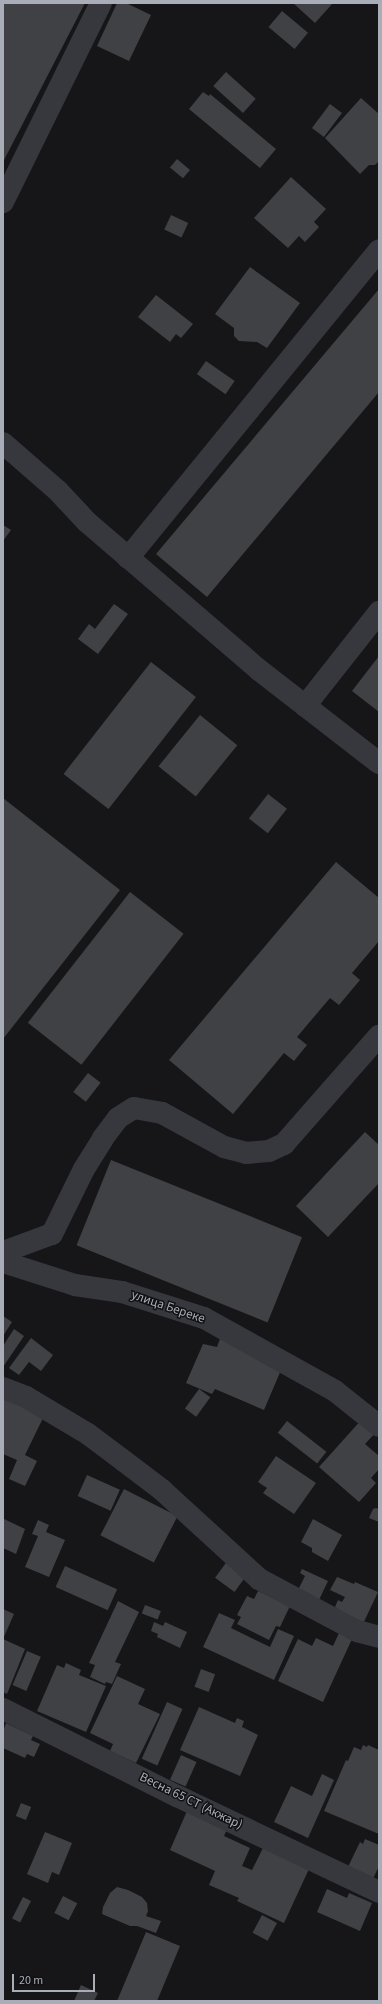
<!DOCTYPE html>
<meta charset="utf-8">
<style>
body{margin:0}
#map{position:relative;width:382px;height:2004px;overflow:hidden;background:#161618;font-family:"Source Sans 3",sans-serif}
div>[style]{position:absolute}
[style*='--x']{left:calc(var(--x)*1px);top:calc(var(--y)*1px);width:calc(var(--w)*1px);rotate:calc(var(--a)*1deg)}
.building>*{inset:0;background:#404145;transform-origin:0 0}
.minor>*{height:22px;margin:-11px;padding:0 11px;transform-origin:11px;border-radius:11px;background:#37383d}
span{translate:-50% -50%;white-space:nowrap;text-align:center;line-height:1.15;-webkit-text-stroke:3px #111113;paint-order:stroke}
.street-label{font-size:13px;color:#a8adb8}
.frame{position:absolute;inset:0;border:4px solid #a8adb8;pointer-events:none}
.scale{position:absolute;left:12px;top:1974px;width:83px;height:18px;box-sizing:border-box;border:2px solid #a8adb8;border-top:0;padding-left:5px;font-size:12px;line-height:14px;white-space:nowrap;color:#a8adb8;-webkit-text-stroke:3px #111113;paint-order:stroke}
</style>
<div id="map">
<div class="building">
<i style="clip-path:polygon(3px 3px,85px 3px,3px 162px)"></i>
<i style="clip-path:polygon(117px 3px,126px 3px,151px 15px,129px 61px,97px 46px)"></i>
<i style="clip-path:polygon(293px 3px,333px 3px,315px 23px)"></i>
<i style="left:282px;top:11px;width:34px;height:21px;rotate:40deg"></i>
<i style="left:226px;top:72px;width:40px;height:19px;rotate:42deg"></i>
<i style="clip-path:polygon(203px 92px,209px 96px,210px 94px,276px 149px,260px 168px,189px 109px)"></i>
<i style="clip-path:polygon(361px 98px,379px 114px,379px 161px,375px 165px,369px 165px,360px 174px,325px 138px)"></i>
<i style="left:330px;top:104px;width:15px;height:30px;rotate:37deg"></i>
<i style="left:177px;top:159px;width:17px;height:11px;rotate:40deg"></i>
<i style="clip-path:polygon(291px 177px,326px 209px,314px 222px,319px 227px,305px 242px,299px 236px,288px 248px,254px 218px)"></i>
<i style="left:171px;top:215px;width:19px;height:16px;rotate:25deg"></i>
<i style="clip-path:polygon(250px 267px,300px 303px,267px 348px,257px 342px,239px 341px,234px 336px,234px 328px,215px 314px)"></i>
<i style="clip-path:polygon(379px 289px,379px 392px,207px 597px,156px 554px)"></i>
<i style="clip-path:polygon(156px 295px,193px 324px,181px 338px,176px 334px,170px 342px,138px 317px)"></i>
<i style="left:206px;top:361px;width:35px;height:16px;rotate:35deg"></i>
<i style="clip-path:polygon(3px 525px,11px 530px,3px 541px)"></i>
<i style="clip-path:polygon(114px 604px,128px 614px,98px 654px,78px 639px,89px 624px,95px 629px)"></i>
<i style="clip-path:polygon(379px 656px,379px 712px,352px 691px)"></i>
<i style="left:151px;top:662px;width:57px;height:142px;rotate:38deg"></i>
<i style="left:200px;top:715px;width:48px;height:66px;rotate:39deg"></i>
<i style="left:268px;top:794px;width:24px;height:31px;rotate:38deg"></i>
<i style="clip-path:polygon(3px 798px,120px 890px,3px 1039px)"></i>
<i style="clip-path:polygon(336px 862px,379px 898px,379px 941px,352px 973px,360px 980px,339px 1005px,330px 998px,297px 1037px,307px 1045px,294px 1061px,284px 1053px,233px 1114px,169px 1060px)"></i>
<i style="left:130px;top:892px;width:68px;height:166px;rotate:38deg"></i>
<i style="left:88px;top:1073px;width:16px;height:24px;rotate:38deg"></i>
<i style="clip-path:polygon(365px 1132px,379px 1145px,379px 1183px,328px 1237px,296px 1206px)"></i>
<i style="left:111px;top:1160px;width:206px;height:92px;rotate:22deg"></i>
<i style="clip-path:polygon(3px 1316px,12px 1322px,3px 1336px)"></i>
<i style="clip-path:polygon(14px 1329px,24px 1336px,3px 1367px,3px 1346px)"></i>
<i style="clip-path:polygon(221px 1336px,284px 1363px,264px 1410px,215px 1389px,212px 1394px,186px 1383px,203px 1344px,217px 1347px)"></i>
<i style="clip-path:polygon(31px 1338px,53px 1355px,41px 1371px,29px 1362px,19px 1375px,9px 1368px)"></i>
<i style="left:199px;top:1389px;width:14px;height:24px;rotate:36deg"></i>
<i style="clip-path:polygon(3px 1397px,44px 1416px,25px 1455px,37px 1461px,25px 1486px,9px 1479px,17px 1460px,3px 1454px)"></i>
<i style="clip-path:polygon(363px 1418px,377px 1431px,365px 1444px,379px 1456px,379px 1469px,371px 1478px,376px 1483px,359px 1502px,319px 1467px)"></i>
<i style="left:287px;top:1421px;width:50px;height:15px;rotate:38deg"></i>
<i style="clip-path:polygon(276px 1456px,316px 1483px,294px 1514px,263px 1493px,267px 1488px,258px 1482px)"></i>
<i style="left:87px;top:1475px;width:36px;height:23px;rotate:24deg"></i>
<i style="left:124px;top:1489px;width:60px;height:52px;rotate:27deg"></i>
<i style="clip-path:polygon(376px 1508px,379px 1509px,379px 1522px,369px 1518px,373px 1509px)"></i>
<i style="clip-path:polygon(4px 1519px,25px 1529px,16px 1554px,3px 1548px)"></i>
<i style="clip-path:polygon(313px 1519px,342px 1535px,328px 1561px,312px 1552px,312px 1548px,301px 1542px)"></i>
<i style="clip-path:polygon(38px 1520px,49px 1525px,46px 1532px,65px 1540px,49px 1577px,25px 1567px,38px 1536px,32px 1534px)"></i>
<i style="left:228px;top:1560px;width:24px;height:22px;rotate:36deg"></i>
<i style="left:65px;top:1566px;width:57px;height:23px;rotate:24deg"></i>
<i style="clip-path:polygon(302px 1569px,328px 1581px,318px 1602px,297px 1592px,305px 1576px,300px 1573px)"></i>
<i style="clip-path:polygon(337px 1577px,354px 1584px,355px 1582px,378px 1592px,362px 1626px,335px 1607px,338px 1600px,342px 1602px,345px 1597px,330px 1590px)"></i>
<i style="clip-path:polygon(258px 1591px,290px 1606px,280px 1627px,276px 1626px,269px 1640px,237px 1624px,241px 1617px,237px 1615px,247px 1596px,254px 1599px)"></i>
<i style="clip-path:polygon(118px 1601px,139px 1612px,115px 1662px,121px 1664px,112px 1684px,106px 1682px,105px 1684px,90px 1677px,95px 1665px,89px 1663px)"></i>
<i style="left:145px;top:1605px;width:17px;height:9px;rotate:21deg"></i>
<i style="clip-path:polygon(3px 1609px,14px 1614px,3px 1639px)"></i>
<i style="clip-path:polygon(219px 1613px,235px 1620px,231px 1628px,270px 1647px,278px 1629px,294px 1636px,274px 1680px,203px 1647px)"></i>
<i style="clip-path:polygon(154px 1622px,163px 1626px,165px 1622px,187px 1632px,180px 1648px,157px 1637px,158px 1634px,151px 1631px)"></i>
<i style="clip-path:polygon(339px 1633px,352px 1639px,323px 1702px,278px 1681px,298px 1639px,312px 1646px,316px 1638px,333px 1646px)"></i>
<i style="clip-path:polygon(3px 1639px,25px 1649px,7px 1694px,3px 1692px)"></i>
<i style="left:27px;top:1651px;width:15px;height:37px;rotate:23deg"></i>
<i style="clip-path:polygon(66px 1663px,81px 1670px,79px 1675px,106px 1686px,86px 1732px,37px 1711px,57px 1665px,64px 1668px)"></i>
<i style="left:201px;top:1669px;width:15px;height:19px;rotate:20deg"></i>
<i style="clip-path:polygon(117px 1676px,145px 1689px,138px 1704px,160px 1714px,136px 1763px,110px 1751px,113px 1744px,90px 1733px)"></i>
<i style="left:167px;top:1702px;width:17px;height:62px;rotate:24deg"></i>
<i style="clip-path:polygon(199px 1707px,235px 1723px,237px 1718px,244px 1721px,242px 1727px,258px 1735px,240px 1776px,180px 1750px)"></i>
<i style="clip-path:polygon(6px 1723px,33px 1736px,31px 1740px,40px 1744px,34px 1757px,27px 1754px,25px 1758px,3px 1748px,3px 1731px)"></i>
<i style="clip-path:polygon(363px 1745px,367px 1747px,368px 1745px,379px 1750px,379px 1834px,324px 1811px,346px 1760px,348px 1761px,354px 1747px,361px 1750px)"></i>
<i style="left:181px;top:1755px;width:17px;height:27px;rotate:24deg"></i>
<i style="clip-path:polygon(322px 1774px,334px 1780px,308px 1838px,274px 1822px,291px 1786px,312px 1796px)"></i>
<i style="left:21px;top:1803px;width:11px;height:14px;rotate:22deg"></i>
<i style="clip-path:polygon(187px 1811px,227px 1829px,224px 1836px,250px 1848px,242px 1866px,252px 1870px,263px 1848px,309px 1869px,284px 1923px,237px 1901px,239px 1898px,209px 1885px,215px 1871px,170px 1850px)"></i>
<i style="clip-path:polygon(45px 1832px,72px 1843px,59px 1875px,52px 1872px,48px 1883px,27px 1874px)"></i>
<i style="clip-path:polygon(365px 1839px,379px 1845px,379px 1866px,372px 1881px,347px 1869px,360px 1842px,363px 1844px)"></i>
<i style="clip-path:polygon(117px 1887px,128px 1890px,142px 1897px,147px 1903px,148px 1911px,146px 1916px,161px 1921px,156px 1933px,137px 1926px,130px 1926px,102px 1914px,103px 1907px,110px 1893px)"></i>
<i style="clip-path:polygon(327px 1889px,347px 1898px,349px 1893px,372px 1903px,360px 1931px,317px 1912px)"></i>
<i style="left:63px;top:1896px;width:16px;height:19px;rotate:27deg"></i>
<i style="left:23px;top:1897px;width:9px;height:24px;rotate:27deg"></i>
<i style="left:262px;top:1915px;width:17px;height:20px;rotate:28deg"></i>
<i style="clip-path:polygon(146px 1932px,180px 1946px,157px 2001px,117px 2001px)"></i>
<i style="clip-path:polygon(81px 1985px,98px 1993px,94px 2001px,74px 2001px)"></i>
</div>
<div class="minor">
<i style="--x:3;--y:202;--w:222;--a:-63.8"></i>
<i style="--x:3;--y:443;--w:73;--a:41.1"></i>
<i style="--x:58;--y:491;--w:42;--a:46.9"></i>
<i style="--x:87;--y:522;--w:227;--a:40.7"></i>
<i style="--x:259;--y:670;--w:152;--a:37.8"></i>
<i style="--x:128;--y:558;--w:397;--a:-50.8"></i>
<i style="--x:305;--y:706;--w:120;--a:-51.8"></i>
<i style="--x:3;--y:1252;--w:52;--a:-20.2"></i>
<i style="--x:52;--y:1234;--w:72;--a:-63.8"></i>
<i style="--x:84;--y:1169;--w:36;--a:-58"></i>
<i style="--x:103;--y:1138;--w:25;--a:-53"></i>
<i style="--x:118;--y:1118;--w:19;--a:-32"></i>
<i style="--x:134;--y:1108;--w:28;--a:10"></i>
<i style="--x:162;--y:1113;--w:71;--a:28.7"></i>
<i style="--x:224;--y:1147;--w:23;--a:15"></i>
<i style="--x:246;--y:1153;--w:23;--a:-5"></i>
<i style="--x:269;--y:1151;--w:17;--a:-25"></i>
<i style="--x:284;--y:1144;--w:144;--a:-48.7"></i>
<i style="--x:3;--y:1262;--w:76;--a:17.7"></i>
<i style="--x:75;--y:1285;--w:48;--a:8.5"></i>
<i style="--x:122;--y:1292;--w:86;--a:17.6"></i>
<i style="--x:204;--y:1318;--w:150;--a:29.1"></i>
<i style="--x:335;--y:1391;--w:56;--a:38.5"></i>
<i style="--x:3;--y:1388;--w:25;--a:21"></i>
<i style="--x:26;--y:1397;--w:72;--a:30.8"></i>
<i style="--x:88;--y:1434;--w:45;--a:36.9"></i>
<i style="--x:124;--y:1461;--w:48;--a:37.3"></i>
<i style="--x:162;--y:1490;--w:132;--a:42.5"></i>
<i style="--x:259;--y:1579;--w:111;--a:28"></i>
<i style="--x:357;--y:1631;--w:23;--a:15"></i>
<i style="--x:3;--y:1709;--w:195;--a:26.6"></i>
<i style="--x:177;--y:1796;--w:224;--a:25.4"></i>
</div>
<div class="street-label">
<span style="left:168px;top:1307px;rotate:19deg">улица Береке</span>
<span style="left:191px;top:1801px;rotate:26deg">Весна 65 СТ (Акжар)</span>
</div>
<div class="frame"></div>
<div class="scale">20 m</div>
</div>
